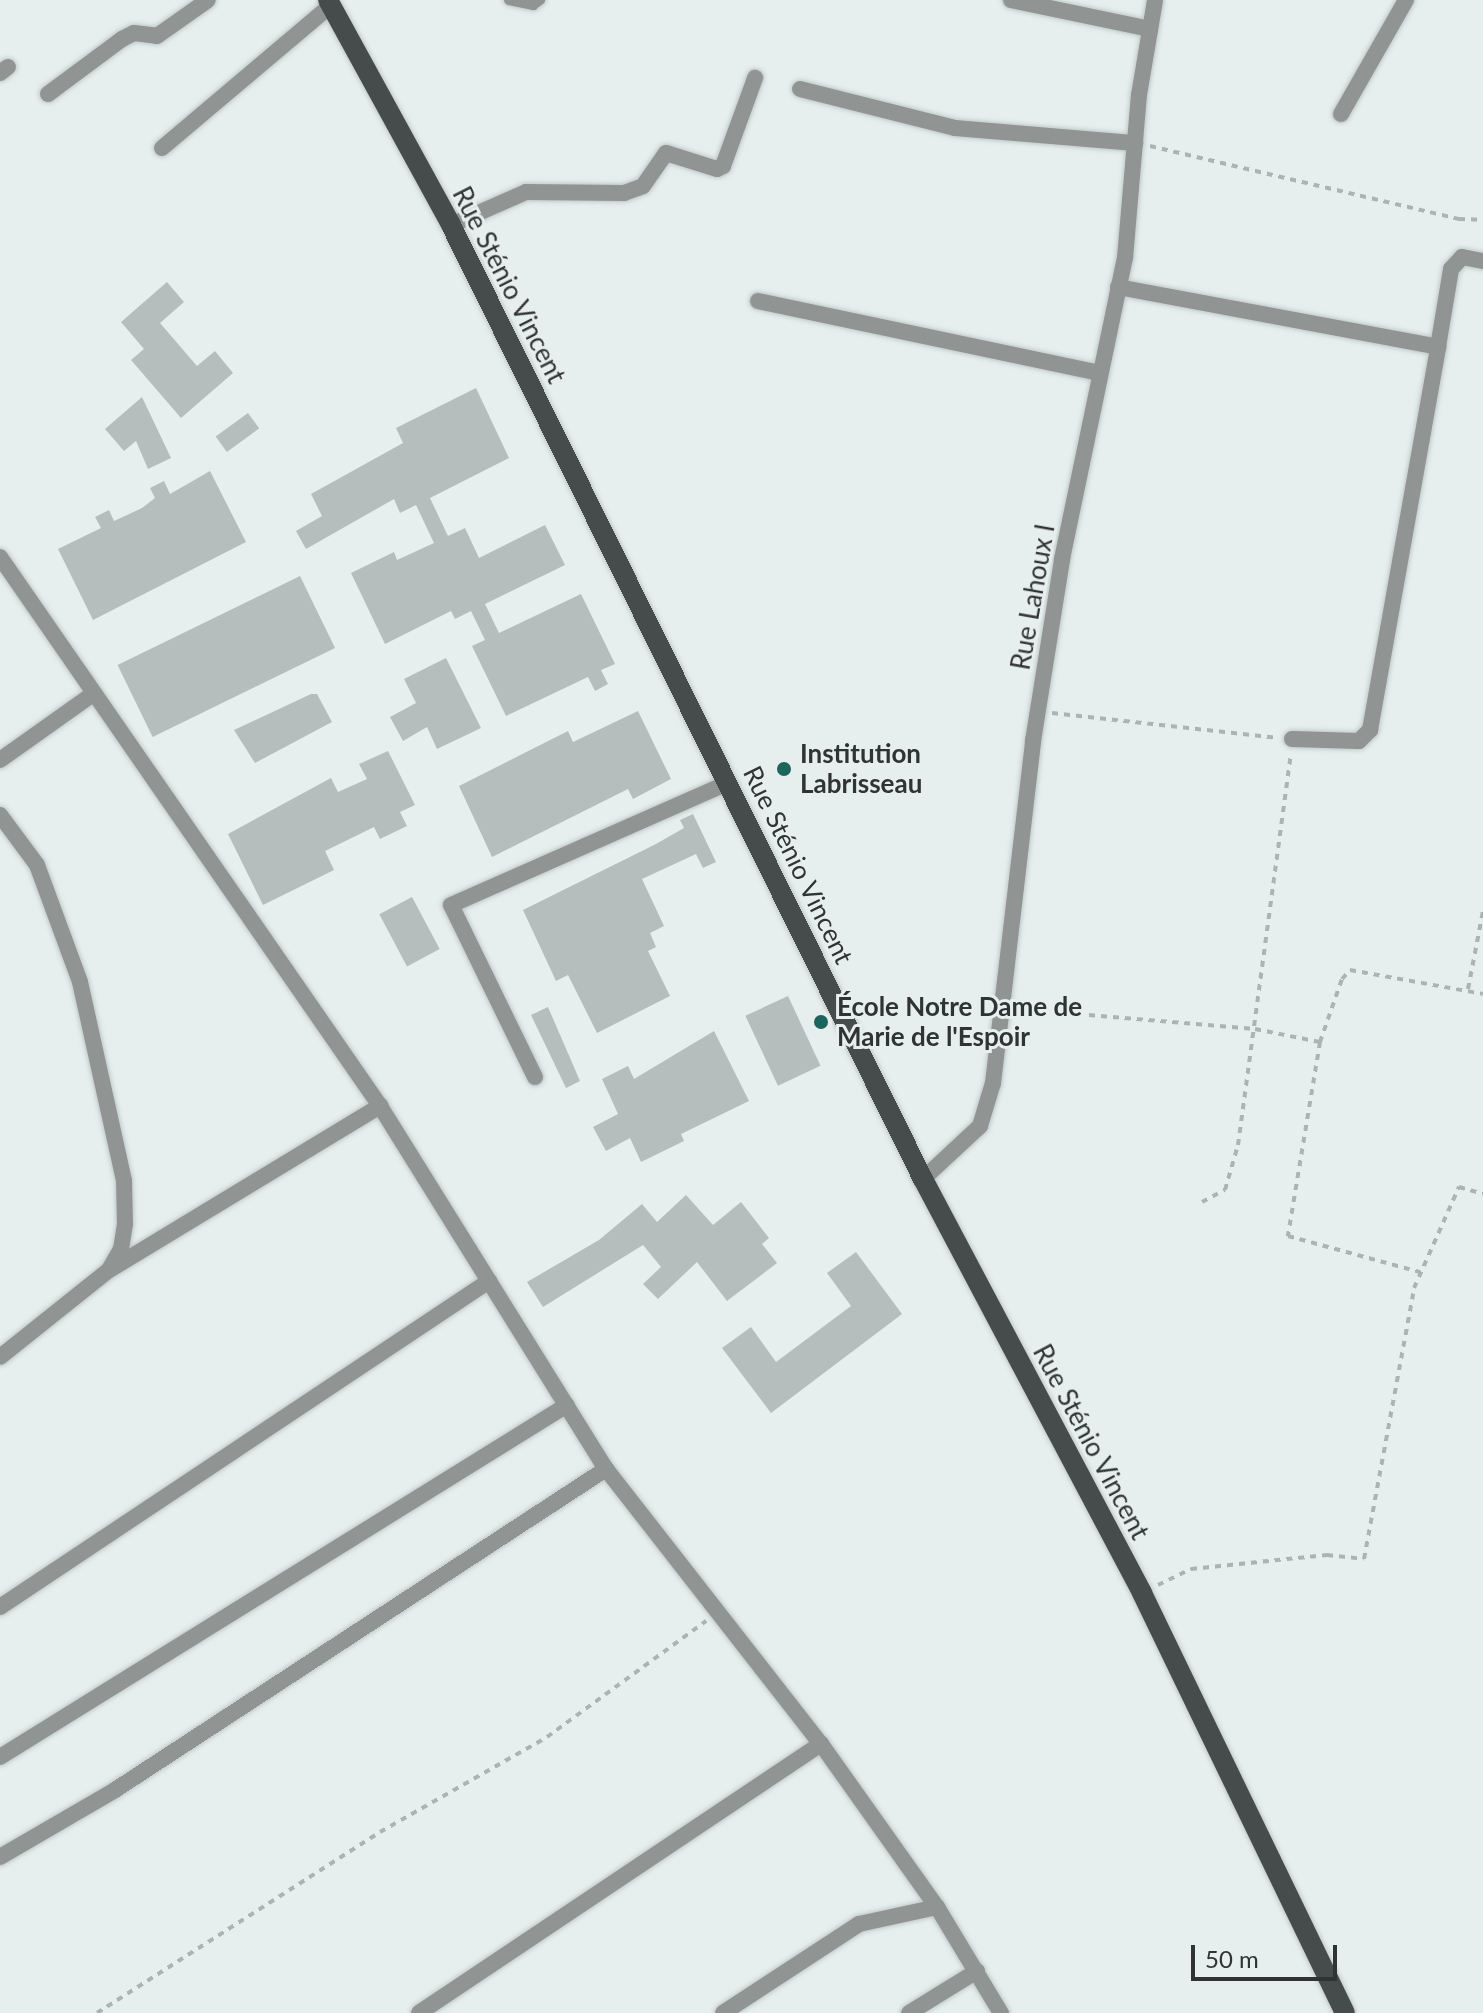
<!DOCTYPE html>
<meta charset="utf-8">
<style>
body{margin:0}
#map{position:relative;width:1483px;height:2013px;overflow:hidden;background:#e6efee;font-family:Lato,sans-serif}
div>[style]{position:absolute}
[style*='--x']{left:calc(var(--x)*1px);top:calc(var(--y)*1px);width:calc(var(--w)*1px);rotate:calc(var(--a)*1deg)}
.building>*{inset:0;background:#b5bebd;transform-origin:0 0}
.path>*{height:4px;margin-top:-2px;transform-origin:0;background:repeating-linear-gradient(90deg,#acb3b3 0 6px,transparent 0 12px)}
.roads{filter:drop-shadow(0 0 2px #c2c9c9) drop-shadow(0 0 2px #c2c9c9)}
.service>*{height:10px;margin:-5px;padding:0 5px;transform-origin:5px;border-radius:5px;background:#909493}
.minor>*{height:16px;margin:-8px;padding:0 8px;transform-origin:8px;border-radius:8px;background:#909493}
.primary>*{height:20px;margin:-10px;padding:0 10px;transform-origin:10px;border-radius:10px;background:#464c4b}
.dots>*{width:22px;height:22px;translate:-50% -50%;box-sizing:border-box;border:4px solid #e6efee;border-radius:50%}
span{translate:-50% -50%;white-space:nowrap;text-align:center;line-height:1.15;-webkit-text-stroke:6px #e6efee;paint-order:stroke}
.street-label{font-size:26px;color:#303333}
.poi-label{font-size:26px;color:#303333;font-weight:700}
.left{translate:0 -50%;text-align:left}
.scale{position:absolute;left:1191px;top:1945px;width:146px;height:36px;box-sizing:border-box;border:4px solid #303333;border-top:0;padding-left:10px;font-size:24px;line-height:28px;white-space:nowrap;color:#303333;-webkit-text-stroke:6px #e6efee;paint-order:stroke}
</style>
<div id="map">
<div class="building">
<i style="clip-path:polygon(167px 282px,184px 302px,160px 323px,197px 366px,215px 351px,233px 373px,181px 418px,131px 360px,144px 349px,121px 322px)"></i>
<i style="clip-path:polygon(476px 388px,509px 458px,430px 498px,448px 536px,465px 528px,479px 558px,545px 525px,565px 565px,485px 604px,499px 633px,581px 594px,615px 664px,601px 670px,608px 684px,595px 691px,588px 677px,506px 716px,472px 646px,485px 640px,471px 611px,455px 619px,451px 611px,385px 644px,351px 573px,394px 552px,397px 560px,434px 543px,416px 505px,400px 513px,394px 499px,306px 549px,296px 531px,322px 516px,311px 494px,403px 443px,396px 428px)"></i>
<i style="clip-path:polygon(142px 397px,171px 458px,148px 469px,136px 441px,124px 451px,105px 429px)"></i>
<i style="left:248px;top:413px;width:19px;height:40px;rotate:54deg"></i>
<i style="clip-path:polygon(210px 471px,246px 542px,93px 620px,58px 549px,101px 528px,95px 517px,109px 510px,114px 521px,142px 508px,155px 498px,150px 488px,164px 481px,170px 494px)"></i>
<i style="left:300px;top:576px;width:80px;height:203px;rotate:64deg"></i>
<i style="clip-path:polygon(446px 658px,481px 728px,437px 749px,427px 727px,403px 741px,390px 717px,416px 703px,404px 679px)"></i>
<i style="clip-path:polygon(311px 694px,317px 694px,332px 722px,255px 763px,234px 730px)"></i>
<i style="clip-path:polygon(638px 711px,671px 779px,633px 799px,628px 789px,492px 857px,459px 786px,568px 731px,573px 742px)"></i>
<i style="clip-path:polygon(388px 751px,415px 805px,400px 812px,407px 826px,380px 839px,374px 827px,325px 851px,334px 870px,263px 905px,228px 834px,331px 778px,338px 792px,367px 779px,359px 764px)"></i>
<i style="clip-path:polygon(693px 814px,716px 862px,703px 868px,696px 854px,642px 879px,664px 926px,650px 933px,656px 947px,648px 951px,670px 996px,597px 1033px,568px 975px,556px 981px,523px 910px,656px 844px,684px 828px,680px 820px)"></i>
<i style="left:412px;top:897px;width:59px;height:37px;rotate:62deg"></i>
<i style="left:788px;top:996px;width:77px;height:47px;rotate:65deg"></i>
<i style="clip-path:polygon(548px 1007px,580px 1081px,566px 1088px,531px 1015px)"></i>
<i style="clip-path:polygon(714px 1031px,749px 1101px,681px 1134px,684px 1141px,641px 1162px,630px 1138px,606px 1151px,593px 1127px,618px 1114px,602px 1079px,628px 1066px,634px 1079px)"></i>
<i style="clip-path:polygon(686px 1195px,713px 1225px,741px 1202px,769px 1238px,762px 1244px,777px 1263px,727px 1301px,697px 1262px,658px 1299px,643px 1284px,661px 1267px,643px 1245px,543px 1307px,527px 1282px,599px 1240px,642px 1204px,657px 1222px)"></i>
<i style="clip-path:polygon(856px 1252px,902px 1314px,771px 1413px,722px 1348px,751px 1327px,776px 1362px,851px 1306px,827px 1273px)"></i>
</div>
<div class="path">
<i style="--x:1150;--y:146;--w:318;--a:13.3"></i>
<i style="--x:1459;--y:219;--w:24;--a:2"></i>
<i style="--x:1052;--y:713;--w:227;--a:6.3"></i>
<i style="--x:1468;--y:989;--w:79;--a:-79.1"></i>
<i style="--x:1017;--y:1009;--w:239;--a:4.8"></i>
<i style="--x:1255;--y:1029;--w:66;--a:11.3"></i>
<i style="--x:1320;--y:1042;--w:197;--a:99.4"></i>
<i style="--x:1288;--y:1236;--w:137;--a:15.3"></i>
<i style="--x:1320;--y:1042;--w:67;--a:-70.8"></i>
<i style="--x:1342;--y:979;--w:12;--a:-48"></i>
<i style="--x:1350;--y:970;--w:135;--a:10.2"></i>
<i style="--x:1202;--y:1202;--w:26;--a:-28"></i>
<i style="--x:1225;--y:1190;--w:47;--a:-73.9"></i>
<i style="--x:1238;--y:1145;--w:395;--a:-82.3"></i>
<i style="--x:1158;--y:1585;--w:37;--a:-26"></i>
<i style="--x:1191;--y:1569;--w:137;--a:-5.9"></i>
<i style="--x:1327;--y:1555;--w:37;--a:6"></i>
<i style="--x:1364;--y:1559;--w:276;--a:-79.5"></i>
<i style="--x:1414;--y:1288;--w:111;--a:-66"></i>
<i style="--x:1459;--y:1187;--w:25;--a:16"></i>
<i style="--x:97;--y:2013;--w:336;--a:-32.6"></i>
<i style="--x:380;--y:1832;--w:192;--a:-29.6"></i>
<i style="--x:547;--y:1737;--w:197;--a:-36.1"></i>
</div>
<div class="roads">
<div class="service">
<i style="--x:509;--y:0;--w:25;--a:12"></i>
<i style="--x:533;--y:5;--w:9;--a:-36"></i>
</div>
<div class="minor">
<i style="--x:1011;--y:0;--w:142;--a:11.8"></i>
<i style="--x:0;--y:73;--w:10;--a:-37"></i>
<i style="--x:800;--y:89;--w:160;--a:14.1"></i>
<i style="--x:955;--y:128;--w:181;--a:4.8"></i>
<i style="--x:48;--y:94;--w:92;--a:-36.6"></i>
<i style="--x:122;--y:39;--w:13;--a:-27"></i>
<i style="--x:134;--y:33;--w:23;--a:7"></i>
<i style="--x:157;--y:36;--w:62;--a:-35.2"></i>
<i style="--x:1341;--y:114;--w:131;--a:-60.3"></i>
<i style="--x:162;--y:148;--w:221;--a:-40.2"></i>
<i style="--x:451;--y:225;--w:82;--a:-23.7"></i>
<i style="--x:526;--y:192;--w:98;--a:0.6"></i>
<i style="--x:624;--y:193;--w:20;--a:-20"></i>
<i style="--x:643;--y:186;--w:40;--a:-55.1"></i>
<i style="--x:666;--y:153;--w:53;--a:17.4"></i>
<i style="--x:717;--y:169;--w:7;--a:-27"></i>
<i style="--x:723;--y:166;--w:94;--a:-70"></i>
<i style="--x:1118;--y:287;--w:326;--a:10.6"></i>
<i style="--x:1438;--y:347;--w:79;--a:-80.5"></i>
<i style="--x:1451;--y:269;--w:16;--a:-47"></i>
<i style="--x:1462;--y:257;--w:21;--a:11"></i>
<i style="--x:758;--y:301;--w:349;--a:11.9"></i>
<i style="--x:0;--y:557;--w:668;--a:55.31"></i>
<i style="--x:380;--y:1106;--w:428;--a:58.1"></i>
<i style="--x:606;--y:1469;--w:349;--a:52"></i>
<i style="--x:821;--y:1744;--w:200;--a:54.6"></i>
<i style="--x:937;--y:1907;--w:124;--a:58.9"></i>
<i style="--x:1292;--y:739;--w:67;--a:1.7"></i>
<i style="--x:1359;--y:741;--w:16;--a:-45"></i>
<i style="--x:1370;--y:730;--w:389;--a:-79.9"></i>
<i style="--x:0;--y:760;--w:114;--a:-35.4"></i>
<i style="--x:0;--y:815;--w:62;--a:53.5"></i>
<i style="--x:37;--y:865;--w:125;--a:69.8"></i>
<i style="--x:80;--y:982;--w:204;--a:77.5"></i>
<i style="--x:124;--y:1181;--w:43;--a:88.7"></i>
<i style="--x:125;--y:1224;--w:25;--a:99"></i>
<i style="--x:121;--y:1249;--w:24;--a:120"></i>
<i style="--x:109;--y:1270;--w:139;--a:141.4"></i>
<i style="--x:535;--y:1077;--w:191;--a:-116"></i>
<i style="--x:451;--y:905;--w:303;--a:-23.8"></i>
<i style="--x:923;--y:1179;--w:78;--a:-42.9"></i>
<i style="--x:980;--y:1126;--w:45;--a:-73.2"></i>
<i style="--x:993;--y:1083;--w:344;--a:-83.3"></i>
<i style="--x:1033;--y:741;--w:184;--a:-80.9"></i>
<i style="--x:1062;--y:559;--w:308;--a:-78.2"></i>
<i style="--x:1125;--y:258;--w:164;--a:-85.1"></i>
<i style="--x:1139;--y:95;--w:96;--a:-80.4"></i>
<i style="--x:111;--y:1269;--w:315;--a:-31.2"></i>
<i style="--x:0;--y:1607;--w:588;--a:-33.69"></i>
<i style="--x:0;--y:1757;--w:667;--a:-31.83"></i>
<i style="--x:0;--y:1857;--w:133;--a:-30.2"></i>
<i style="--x:115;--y:1790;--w:587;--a:-33.18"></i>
<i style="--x:419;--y:2013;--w:484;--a:-33.8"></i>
<i style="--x:723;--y:2013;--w:163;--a:-33.2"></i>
<i style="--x:859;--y:1924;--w:80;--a:-12.3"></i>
<i style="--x:909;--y:2013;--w:80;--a:-31.7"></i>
</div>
<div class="primary">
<i style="--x:328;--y:0;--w:256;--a:61.3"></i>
<i style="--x:451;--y:225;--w:1064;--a:63.68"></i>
<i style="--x:923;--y:1179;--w:468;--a:62.1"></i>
<i style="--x:1142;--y:1593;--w:466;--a:64.2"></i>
</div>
</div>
<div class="dots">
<i style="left:784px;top:769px;background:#1b655d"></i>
<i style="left:821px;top:1022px;background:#1b655d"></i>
</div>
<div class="street-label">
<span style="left:509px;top:285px;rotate:63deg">Rue Sténio Vincent</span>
<span style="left:1033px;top:597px;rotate:-80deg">Rue Lahoux I</span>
<span style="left:798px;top:865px;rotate:64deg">Rue Sténio Vincent</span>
<span style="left:1091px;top:1442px;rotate:62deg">Rue Sténio Vincent</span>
</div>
<div class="poi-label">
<span class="left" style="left:800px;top:769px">Institution<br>Labrisseau</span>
<span class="left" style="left:837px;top:1022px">École Notre Dame de<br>Marie de l'Espoir</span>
</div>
<div class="scale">50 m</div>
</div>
